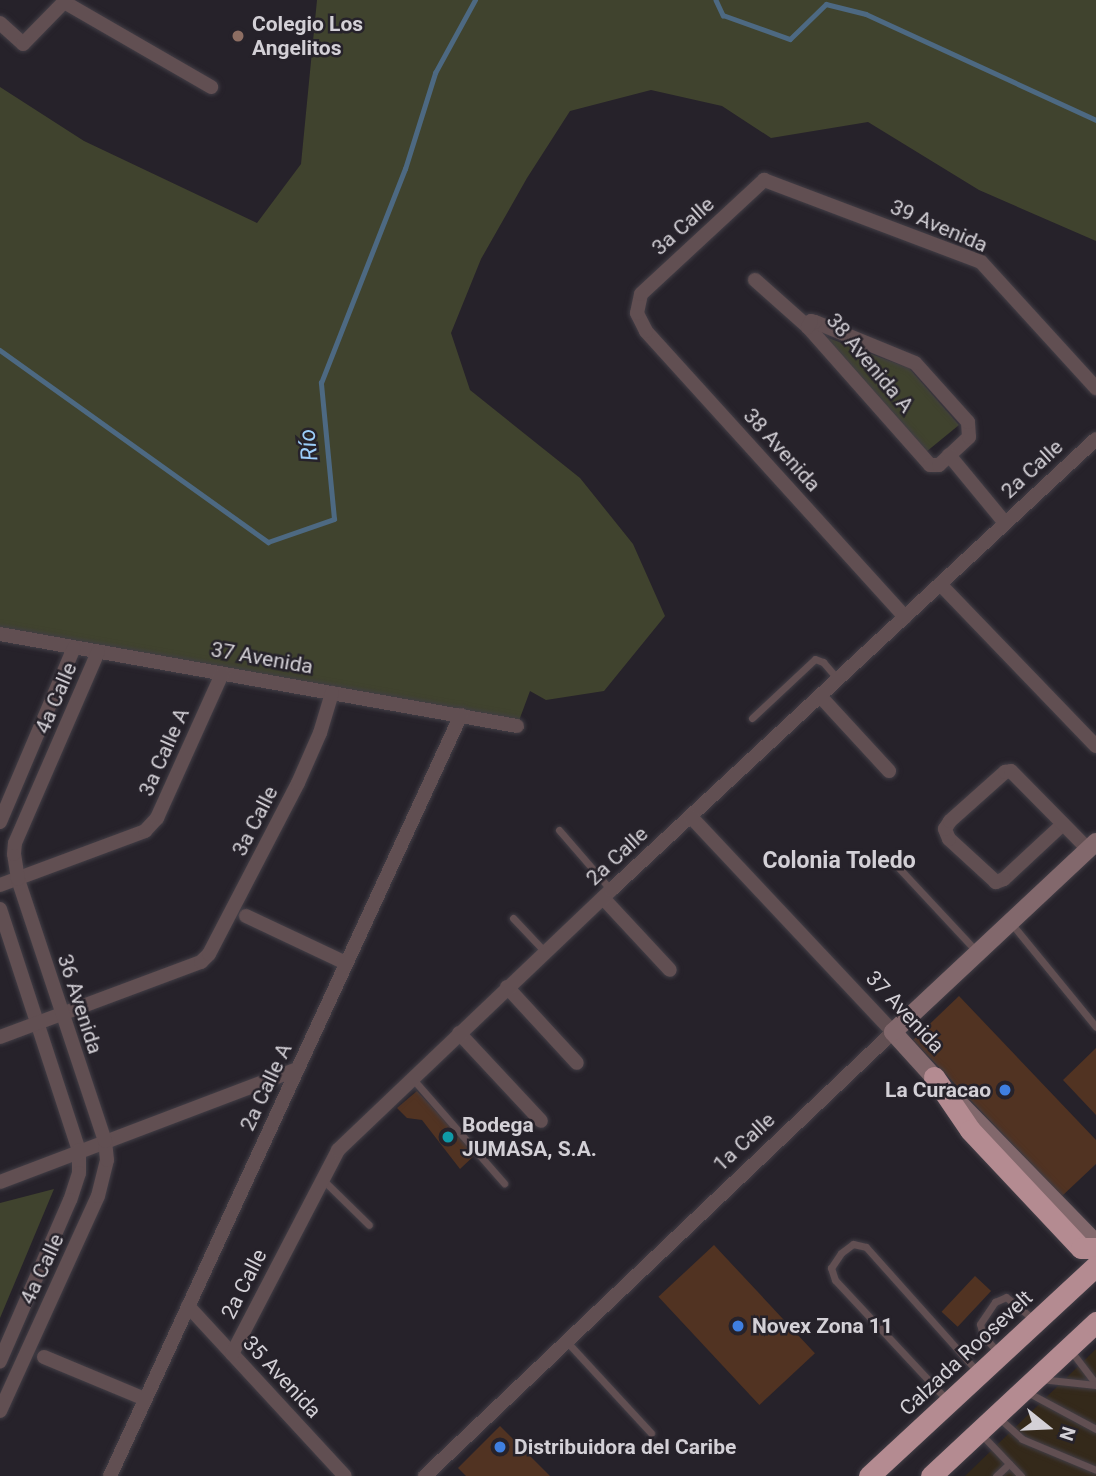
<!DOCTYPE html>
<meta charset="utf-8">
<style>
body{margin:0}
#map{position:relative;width:1096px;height:1476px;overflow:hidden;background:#26222a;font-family:Roboto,sans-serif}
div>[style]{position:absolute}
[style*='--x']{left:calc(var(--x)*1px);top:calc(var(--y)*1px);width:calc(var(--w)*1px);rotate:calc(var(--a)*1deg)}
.commercial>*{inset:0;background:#34291a}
.green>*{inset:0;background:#40432e}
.stream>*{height:4.5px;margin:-2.25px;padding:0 2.25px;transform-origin:2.25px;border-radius:2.25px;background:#4d6982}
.building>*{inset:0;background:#513322;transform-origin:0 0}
.roads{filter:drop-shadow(0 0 2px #423e46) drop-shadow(0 0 2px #423e46)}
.lane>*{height:7px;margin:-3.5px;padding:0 3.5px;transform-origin:3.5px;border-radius:3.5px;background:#614f52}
.street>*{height:14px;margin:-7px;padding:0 7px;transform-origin:7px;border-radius:7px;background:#614f52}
.secondary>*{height:18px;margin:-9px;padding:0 9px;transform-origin:9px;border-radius:9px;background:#82686c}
.highway>*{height:21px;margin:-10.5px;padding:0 10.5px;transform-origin:10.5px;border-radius:10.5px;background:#b48b91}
.dots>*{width:19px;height:19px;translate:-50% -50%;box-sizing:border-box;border:4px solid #26222a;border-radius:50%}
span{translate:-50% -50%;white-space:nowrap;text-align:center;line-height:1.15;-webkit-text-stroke:5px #26222a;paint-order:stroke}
.poi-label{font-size:21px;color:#d3d0d6;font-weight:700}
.left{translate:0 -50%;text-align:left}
.right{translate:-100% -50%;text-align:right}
.street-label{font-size:21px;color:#d3d0d6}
.water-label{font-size:23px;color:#9ccefa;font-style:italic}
.neighbourhood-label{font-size:23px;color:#d3d0d6;font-weight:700}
.north{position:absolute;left:1012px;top:1392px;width:70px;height:70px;-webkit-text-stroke:5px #26222a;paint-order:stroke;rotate:108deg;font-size:19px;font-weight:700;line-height:28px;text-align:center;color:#d3d0d6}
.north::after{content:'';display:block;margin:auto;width:24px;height:32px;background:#d3d0d6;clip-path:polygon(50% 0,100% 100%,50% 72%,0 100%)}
</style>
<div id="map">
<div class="commercial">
<i style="clip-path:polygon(1096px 1349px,1096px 1476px,965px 1476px)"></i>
</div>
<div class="green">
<i style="clip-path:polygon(317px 0,1096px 0,1096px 241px,979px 190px,868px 122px,771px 138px,722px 106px,651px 90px,570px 111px,527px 178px,481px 259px,451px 333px,470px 390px,580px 478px,633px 544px,665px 616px,604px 691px,546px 700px,530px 691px,517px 726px,0 634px,0 87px,84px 141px,257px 223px,301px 164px)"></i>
<i style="clip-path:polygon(823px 336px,909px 368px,959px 425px,926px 452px)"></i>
<i style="clip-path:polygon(54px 1189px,0 1318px,0 1203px)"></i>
</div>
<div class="stream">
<i style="--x:716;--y:0;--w:17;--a:65"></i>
<i style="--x:723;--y:15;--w:71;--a:19.7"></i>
<i style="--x:790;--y:39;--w:50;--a:-44.2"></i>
<i style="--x:826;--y:4;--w:41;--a:14"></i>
<i style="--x:866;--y:14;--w:253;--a:24.7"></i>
<i style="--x:0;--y:350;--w:330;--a:35.6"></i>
<i style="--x:268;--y:542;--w:70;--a:-19.2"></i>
<i style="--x:334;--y:519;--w:137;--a:-95.5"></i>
<i style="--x:321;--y:383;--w:230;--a:-68.6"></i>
<i style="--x:405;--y:169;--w:101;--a:-72.6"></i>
<i style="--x:435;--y:73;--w:83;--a:-61.3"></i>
</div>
<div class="building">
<i style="clip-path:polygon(959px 996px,1096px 1140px,1096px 1164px,1062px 1196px,913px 1040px)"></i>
<i style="clip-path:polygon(1096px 1048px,1096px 1115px,1063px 1080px)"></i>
<i style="clip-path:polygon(417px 1091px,476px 1154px,460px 1169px,422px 1120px,407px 1118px,397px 1108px)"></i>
<i style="left:714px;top:1245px;width:148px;height:76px;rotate:47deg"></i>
<i style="left:975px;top:1276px;width:22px;height:49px;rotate:43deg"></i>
<i style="clip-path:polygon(500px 1426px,550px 1476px,466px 1476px,458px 1468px)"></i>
</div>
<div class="roads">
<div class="lane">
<i style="--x:752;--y:718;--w:86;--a:-43.1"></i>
<i style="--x:815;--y:659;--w:9;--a:21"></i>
<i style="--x:823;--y:662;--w:23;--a:49"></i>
<i style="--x:559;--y:830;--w:79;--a:49.1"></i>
<i style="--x:896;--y:865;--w:119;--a:47"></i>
<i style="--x:513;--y:918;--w:47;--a:46.7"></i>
<i style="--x:1011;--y:923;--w:134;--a:50.7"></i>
<i style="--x:412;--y:1078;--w:140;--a:48.8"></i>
<i style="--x:321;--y:1178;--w:67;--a:44.4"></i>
<i style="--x:567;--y:1342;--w:124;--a:47.3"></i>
<i style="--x:1071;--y:1351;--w:41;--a:52.9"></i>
<i style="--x:999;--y:1354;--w:25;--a:-130"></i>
<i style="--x:983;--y:1335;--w:11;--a:-105"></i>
<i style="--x:980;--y:1324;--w:27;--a:-56"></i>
<i style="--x:995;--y:1302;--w:12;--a:-24"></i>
<i style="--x:1006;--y:1297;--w:38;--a:39"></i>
<i style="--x:1040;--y:1379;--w:56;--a:6.1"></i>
<i style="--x:1027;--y:1392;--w:78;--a:28.2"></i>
<i style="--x:947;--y:1400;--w:164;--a:-133"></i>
<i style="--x:835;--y:1280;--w:13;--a:-108"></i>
<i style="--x:831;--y:1268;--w:18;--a:-56"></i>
<i style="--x:841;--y:1253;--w:15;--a:-37"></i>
<i style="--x:853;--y:1244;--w:13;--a:13"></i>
<i style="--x:866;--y:1247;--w:166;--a:48.2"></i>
<i style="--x:999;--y:1418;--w:31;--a:42"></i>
<i style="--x:1022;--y:1439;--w:80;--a:22.7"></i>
<i style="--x:979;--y:1432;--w:61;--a:46.3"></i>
<i style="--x:996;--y:1476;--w:18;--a:-43"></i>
</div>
<div class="street">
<i style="--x:64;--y:2;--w:170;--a:30"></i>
<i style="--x:0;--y:23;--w:31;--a:42"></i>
<i style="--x:23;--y:44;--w:62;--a:-45.7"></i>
<i style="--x:755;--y:280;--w:71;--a:41.6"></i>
<i style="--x:808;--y:327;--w:184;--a:48.5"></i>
<i style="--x:930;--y:465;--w:9;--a:0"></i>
<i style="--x:939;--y:465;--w:41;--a:-43"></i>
<i style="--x:969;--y:437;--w:15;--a:-94"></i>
<i style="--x:968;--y:422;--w:79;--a:-131.9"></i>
<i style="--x:915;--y:363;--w:108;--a:-157.7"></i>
<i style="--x:815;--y:322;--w:4;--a:-166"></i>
<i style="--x:811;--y:321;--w:7;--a:117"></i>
<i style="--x:949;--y:455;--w:88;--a:50.5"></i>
<i style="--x:940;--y:584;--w:225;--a:46.1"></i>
<i style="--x:905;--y:617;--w:386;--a:-132.2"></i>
<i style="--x:646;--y:331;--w:20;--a:-117"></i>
<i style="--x:637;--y:313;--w:19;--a:-78"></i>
<i style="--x:641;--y:294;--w:168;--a:-42.8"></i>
<i style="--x:764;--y:180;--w:232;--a:20.7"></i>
<i style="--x:981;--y:262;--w:171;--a:47.6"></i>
<i style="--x:0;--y:634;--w:525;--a:10.09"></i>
<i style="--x:820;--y:696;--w:102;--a:47.4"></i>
<i style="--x:0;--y:822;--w:189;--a:-67"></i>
<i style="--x:1063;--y:824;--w:81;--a:137"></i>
<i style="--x:1004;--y:879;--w:9;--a:159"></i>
<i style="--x:996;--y:882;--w:64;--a:-137.5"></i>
<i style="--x:949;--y:839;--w:11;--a:-112"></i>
<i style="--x:945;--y:829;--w:9;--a:-58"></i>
<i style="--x:950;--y:821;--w:74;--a:-41.7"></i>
<i style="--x:1005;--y:772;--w:6;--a:-9"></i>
<i style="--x:1011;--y:771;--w:110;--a:45.4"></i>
<i style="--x:0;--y:885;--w:155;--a:-20.4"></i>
<i style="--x:145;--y:831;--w:18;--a:-47"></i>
<i style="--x:157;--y:818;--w:158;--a:-65.7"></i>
<i style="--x:603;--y:898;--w:98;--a:47.1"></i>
<i style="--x:0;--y:909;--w:254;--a:71.9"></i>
<i style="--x:79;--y:1150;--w:23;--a:90"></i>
<i style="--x:79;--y:1173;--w:28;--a:108"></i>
<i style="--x:70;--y:1200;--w:176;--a:113.5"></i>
<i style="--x:246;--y:916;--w:110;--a:25.2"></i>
<i style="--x:507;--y:987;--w:103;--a:47.4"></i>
<i style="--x:459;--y:1033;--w:120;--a:47"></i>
<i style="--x:0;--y:1037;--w:215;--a:-20.5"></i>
<i style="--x:201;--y:962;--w:11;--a:-45"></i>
<i style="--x:209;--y:954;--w:193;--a:-62.5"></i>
<i style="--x:298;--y:783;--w:55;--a:-66.3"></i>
<i style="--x:320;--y:733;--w:42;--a:-73.3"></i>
<i style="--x:0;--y:1182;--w:318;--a:-20.8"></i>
<i style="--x:188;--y:1306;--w:231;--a:47.3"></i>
<i style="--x:232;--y:1354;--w:230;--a:-62.5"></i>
<i style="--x:338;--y:1150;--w:377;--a:-43.6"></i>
<i style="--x:611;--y:890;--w:662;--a:-42.92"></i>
<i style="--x:44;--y:1357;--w:109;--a:22.6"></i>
<i style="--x:0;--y:1411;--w:236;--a:-65.5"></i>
<i style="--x:98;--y:1196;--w:37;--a:-76"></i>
<i style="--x:107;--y:1160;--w:19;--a:-96"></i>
<i style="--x:105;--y:1141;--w:276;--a:-108.4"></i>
<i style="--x:18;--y:879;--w:25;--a:-99"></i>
<i style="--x:14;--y:854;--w:11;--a:-85"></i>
<i style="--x:15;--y:843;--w:208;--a:-66.5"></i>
<i style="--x:110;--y:1476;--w:838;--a:-65.24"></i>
<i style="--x:425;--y:1476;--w:645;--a:-43.49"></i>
<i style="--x:893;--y:1032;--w:296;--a:-133.2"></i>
</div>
<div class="secondary">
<i style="--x:942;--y:1086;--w:73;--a:-132.2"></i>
<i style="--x:893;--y:1032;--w:278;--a:-43.1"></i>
<i style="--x:962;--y:1106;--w:183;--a:45.7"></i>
</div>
<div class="highway">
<i style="--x:934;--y:1077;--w:64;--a:55.8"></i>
<i style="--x:970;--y:1130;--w:162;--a:46.8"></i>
<i style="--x:1081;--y:1248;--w:15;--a:0"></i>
<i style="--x:869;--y:1476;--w:309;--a:-42.8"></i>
<i style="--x:931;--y:1476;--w:226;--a:-43"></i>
</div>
</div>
<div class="dots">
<i style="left:238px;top:36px;background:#8d6e63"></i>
<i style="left:1005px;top:1090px;background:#3f7fe0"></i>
<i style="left:448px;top:1137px;background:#0f9aa8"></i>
<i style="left:738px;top:1326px;background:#3f7fe0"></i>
<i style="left:500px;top:1447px;background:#3f7fe0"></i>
</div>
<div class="poi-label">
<span class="left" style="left:252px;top:36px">Colegio Los<br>Angelitos</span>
<span class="right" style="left:991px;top:1090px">La Curacao</span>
<span class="left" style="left:462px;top:1137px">Bodega<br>JUMASA, S.A.</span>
<span class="left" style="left:752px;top:1326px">Novex Zona 11</span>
<span class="left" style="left:514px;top:1447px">Distribuidora del Caribe</span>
</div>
<div class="street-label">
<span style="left:683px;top:226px;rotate:-42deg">3a Calle</span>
<span style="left:939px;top:226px;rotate:23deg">39 Avenida</span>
<span style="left:870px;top:363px;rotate:50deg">38 Avenida A</span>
<span style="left:782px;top:450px;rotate:48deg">38 Avenida</span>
<span style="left:1032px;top:469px;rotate:-43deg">2a Calle</span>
<span style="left:262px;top:658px;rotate:10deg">37 Avenida</span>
<span style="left:56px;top:698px;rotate:-67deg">4a Calle</span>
<span style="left:164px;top:752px;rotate:-66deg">3a Calle A</span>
<span style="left:255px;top:821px;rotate:-63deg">3a Calle</span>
<span style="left:617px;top:856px;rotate:-43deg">2a Calle</span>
<span style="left:80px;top:1004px;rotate:72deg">36 Avenida</span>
<span style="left:905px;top:1012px;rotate:47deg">37 Avenida</span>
<span style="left:266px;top:1087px;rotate:-65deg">2a Calle A</span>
<span style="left:744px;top:1142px;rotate:-43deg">1a Calle</span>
<span style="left:42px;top:1269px;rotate:-65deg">4a Calle</span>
<span style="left:244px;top:1284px;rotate:-63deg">2a Calle</span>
<span style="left:966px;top:1353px;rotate:-43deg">Calzada Roosevelt</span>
<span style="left:282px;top:1377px;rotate:47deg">35 Avenida</span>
</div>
<div class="water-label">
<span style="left:309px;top:445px;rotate:-96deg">Río</span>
</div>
<div class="neighbourhood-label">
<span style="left:839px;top:861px">Colonia Toledo</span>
</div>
<div class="north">N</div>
</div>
